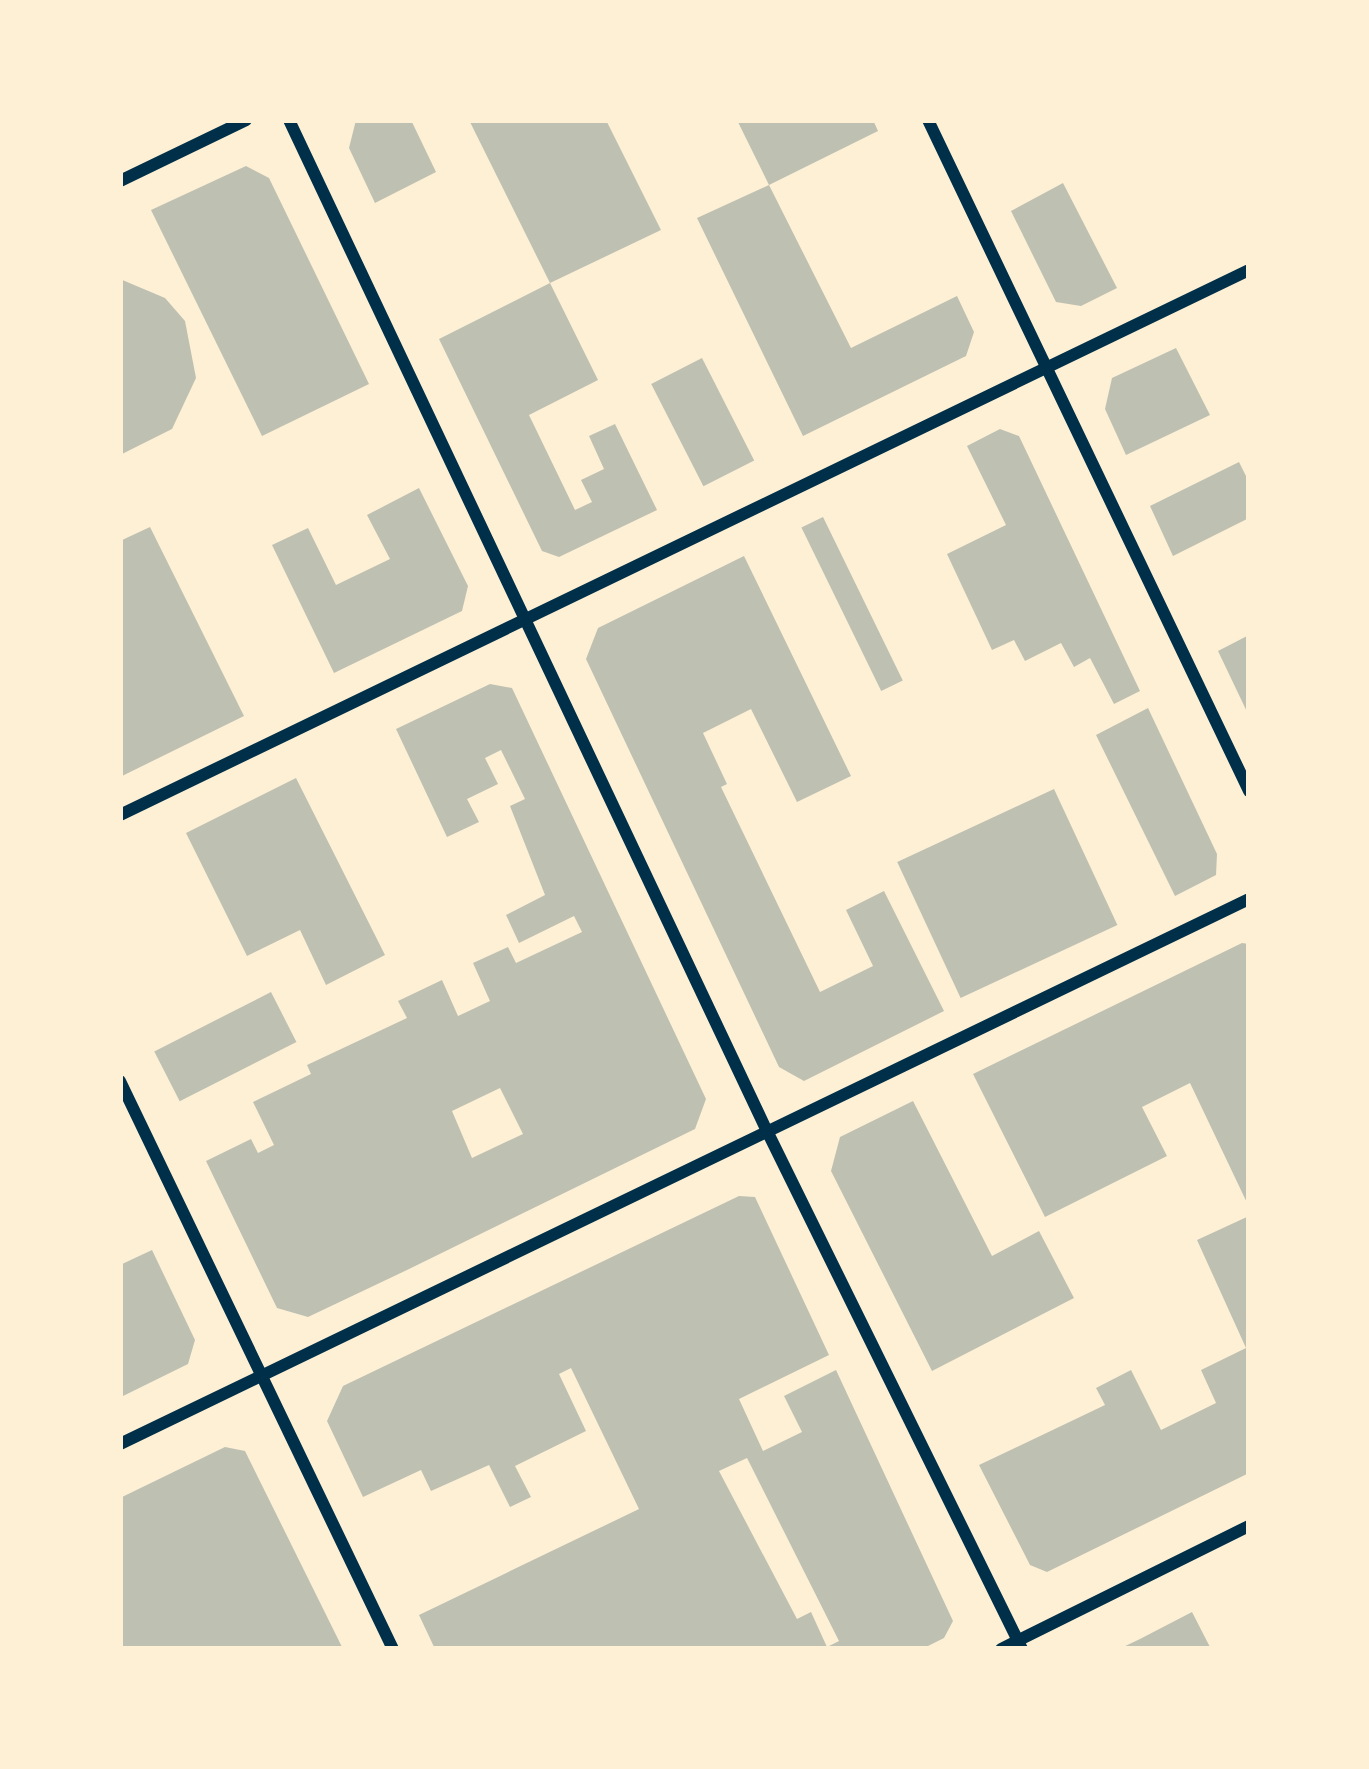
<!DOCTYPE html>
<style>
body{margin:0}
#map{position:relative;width:1369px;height:1769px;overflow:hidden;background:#fdf0d5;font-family:Inter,sans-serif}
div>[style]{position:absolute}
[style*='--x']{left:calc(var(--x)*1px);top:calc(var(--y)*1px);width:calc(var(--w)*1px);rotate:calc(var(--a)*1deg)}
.building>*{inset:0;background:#bec0b2;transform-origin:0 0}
.minor>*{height:12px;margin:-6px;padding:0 6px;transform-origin:6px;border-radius:6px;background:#003049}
span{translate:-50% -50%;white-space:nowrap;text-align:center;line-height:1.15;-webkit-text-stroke:12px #fdf0d5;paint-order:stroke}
.frame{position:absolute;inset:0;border:123px solid #fdf0d5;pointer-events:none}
</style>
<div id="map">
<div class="building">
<i style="clip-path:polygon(356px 120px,411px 120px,436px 172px,375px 203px,349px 148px)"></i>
<i style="clip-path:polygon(469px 120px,606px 120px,661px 230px,550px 283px)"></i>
<i style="clip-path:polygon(737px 120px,873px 120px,878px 131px,769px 185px)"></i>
<i style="clip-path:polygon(246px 166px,269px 178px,369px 384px,262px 436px,151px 210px)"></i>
<i style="clip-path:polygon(1063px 183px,1117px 288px,1081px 306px,1056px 302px,1011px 211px)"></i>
<i style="clip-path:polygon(769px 185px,851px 348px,957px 296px,974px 332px,966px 356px,803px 436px,697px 218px)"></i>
<i style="clip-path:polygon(120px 279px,165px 298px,185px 321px,196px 378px,172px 429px,120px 455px)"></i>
<i style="clip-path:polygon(550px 283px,598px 380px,529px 415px,575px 510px,592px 502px,581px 480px,604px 469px,589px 436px,615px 424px,657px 510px,559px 557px,542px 551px,439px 339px)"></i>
<i style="clip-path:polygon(1176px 348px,1210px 415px,1126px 455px,1105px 409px,1112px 378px)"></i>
<i style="left:702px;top:358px;width:115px;height:57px;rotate:63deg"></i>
<i style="clip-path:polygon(1000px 429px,1019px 436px,1140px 691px,1114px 704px,1090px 658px,1074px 667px,1061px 643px,1025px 661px,1014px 640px,992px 650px,947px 554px,1006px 525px,967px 446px)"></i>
<i style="clip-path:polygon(1239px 462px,1249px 482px,1249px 518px,1173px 556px,1150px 506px)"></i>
<i style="clip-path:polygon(419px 488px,468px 586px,462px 611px,334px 673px,272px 545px,308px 528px,336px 585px,390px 559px,367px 515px)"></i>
<i style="left:823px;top:517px;width:182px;height:24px;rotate:64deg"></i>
<i style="clip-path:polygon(150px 527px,244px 716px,120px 777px,120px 541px)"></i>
<i style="clip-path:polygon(744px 556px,851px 776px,797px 802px,751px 709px,703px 733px,727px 784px,721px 787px,820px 992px,873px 966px,846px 910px,884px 891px,944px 1011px,804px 1081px,779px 1067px,586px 659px,598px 628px)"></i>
<i style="clip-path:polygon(1249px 635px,1249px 716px,1218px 651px)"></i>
<i style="clip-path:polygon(evenodd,490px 684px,512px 688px,706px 1099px,695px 1129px,407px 1270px,308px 1317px,277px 1308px,206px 1161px,251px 1139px,258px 1153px,274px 1145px,253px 1102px,311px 1074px,307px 1065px,407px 1018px,398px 1001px,442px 980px,458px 1016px,490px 1001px,473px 963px,508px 947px,516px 963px,582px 932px,574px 916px,519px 943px,506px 915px,545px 895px,510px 806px,525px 799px,501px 750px,485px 758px,498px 784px,467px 799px,479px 822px,447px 837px,396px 729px,490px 684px,500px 1088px,523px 1134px,472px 1158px,452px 1111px,500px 1088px)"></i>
<i style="clip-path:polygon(1148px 708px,1217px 854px,1216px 875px,1175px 896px,1096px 735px)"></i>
<i style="clip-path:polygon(296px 778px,385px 955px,326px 985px,300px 930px,247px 956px,186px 833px)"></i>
<i style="left:1054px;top:789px;width:150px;height:173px;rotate:65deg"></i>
<i style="clip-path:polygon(1242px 943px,1249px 944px,1249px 1207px,1190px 1083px,1142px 1107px,1167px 1156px,1045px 1217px,973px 1074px)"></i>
<i style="left:271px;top:992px;width:56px;height:131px;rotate:63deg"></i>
<i style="clip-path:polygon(913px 1101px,992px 1256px,1039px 1231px,1074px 1298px,932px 1371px,831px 1171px,840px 1137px)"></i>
<i style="clip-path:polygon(evenodd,739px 1196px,755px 1197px,829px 1355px,739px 1399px,763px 1451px,802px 1432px,784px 1396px,836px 1370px,953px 1621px,944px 1638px,922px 1649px,435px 1649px,419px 1615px,639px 1509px,571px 1368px,559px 1374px,586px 1431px,515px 1466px,531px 1497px,510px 1507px,489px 1465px,431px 1491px,421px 1470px,363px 1497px,327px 1421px,343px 1386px,739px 1196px,747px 1458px,839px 1641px,827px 1647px,811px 1612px,797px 1619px,719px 1471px,747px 1458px)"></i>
<i style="clip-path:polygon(1249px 1216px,1249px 1473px,1047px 1572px,1030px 1565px,979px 1465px,1105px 1405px,1096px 1388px,1131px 1370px,1161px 1430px,1216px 1403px,1201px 1370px,1246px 1348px,1197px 1240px)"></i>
<i style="clip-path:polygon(152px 1250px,195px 1340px,188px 1364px,123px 1396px,120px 1265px)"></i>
<i style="clip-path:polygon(225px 1447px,245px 1451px,343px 1649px,120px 1649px,120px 1498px)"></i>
<i style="clip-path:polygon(1192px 1612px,1211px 1649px,1119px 1649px,1140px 1639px)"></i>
</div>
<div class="minor">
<i style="--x:289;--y:120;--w:1118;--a:64.7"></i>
<i style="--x:767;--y:1131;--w:577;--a:63.79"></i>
<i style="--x:928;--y:120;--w:744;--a:64.43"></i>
<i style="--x:120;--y:181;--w:140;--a:-25.8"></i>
<i style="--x:120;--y:815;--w:1254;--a:-25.77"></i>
<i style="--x:120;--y:1081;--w:630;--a:64.33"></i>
<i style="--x:120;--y:1444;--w:1254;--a:-25.77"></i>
<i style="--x:1001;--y:1649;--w:277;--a:-26.4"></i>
</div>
<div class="frame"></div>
</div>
